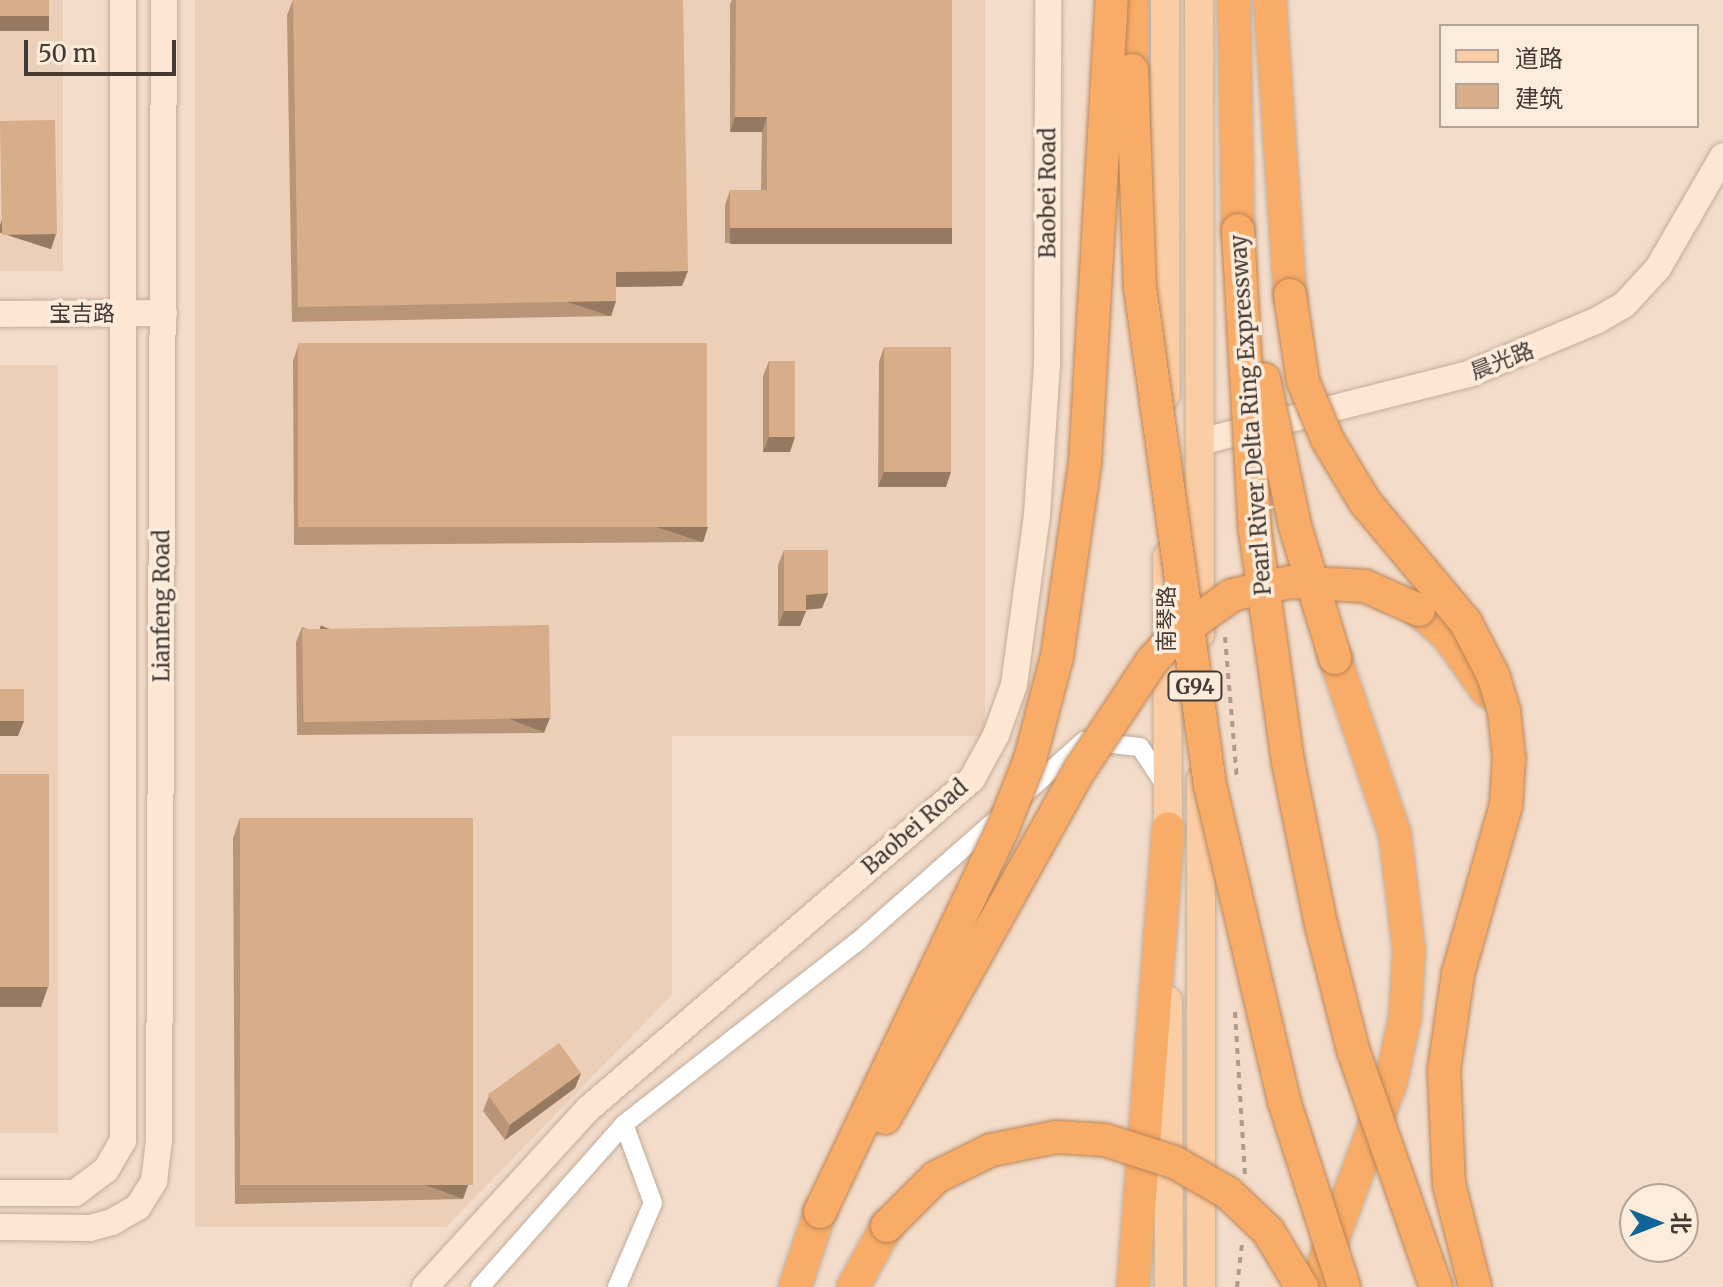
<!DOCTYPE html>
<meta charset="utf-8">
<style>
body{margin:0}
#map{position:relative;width:1723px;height:1287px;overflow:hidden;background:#f3dcca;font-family:Merriweather,"Noto Sans SC",serif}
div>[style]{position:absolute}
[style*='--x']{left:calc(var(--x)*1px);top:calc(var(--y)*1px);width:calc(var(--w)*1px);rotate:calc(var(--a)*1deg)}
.built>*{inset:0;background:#eccfb8;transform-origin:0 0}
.path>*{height:4px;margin-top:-2px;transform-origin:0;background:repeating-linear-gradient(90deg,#ae9c8f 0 6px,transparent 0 12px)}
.roads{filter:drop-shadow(0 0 2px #c1ac9a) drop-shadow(0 0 2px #c1ac9a)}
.street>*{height:18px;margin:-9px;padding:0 9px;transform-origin:9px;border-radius:9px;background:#fff}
.secondary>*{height:26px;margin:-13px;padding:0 13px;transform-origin:13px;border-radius:13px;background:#fde6d2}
.primary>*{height:28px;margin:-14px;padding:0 14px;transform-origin:14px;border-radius:14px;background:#fbcda4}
.highway>*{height:32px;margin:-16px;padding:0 16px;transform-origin:16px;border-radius:16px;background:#f8ac68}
.bridges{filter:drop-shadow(0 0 2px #b98455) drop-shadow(0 0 2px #b98455)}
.highway-bridge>*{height:32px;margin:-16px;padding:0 16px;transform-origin:16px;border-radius:16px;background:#f8ac68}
.wall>*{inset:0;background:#b99577}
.shaded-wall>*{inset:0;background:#967961;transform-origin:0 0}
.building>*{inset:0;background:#d7ad8a;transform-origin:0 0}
span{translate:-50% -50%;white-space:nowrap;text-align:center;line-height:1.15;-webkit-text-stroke:7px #fdebdc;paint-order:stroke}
.shield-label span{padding:2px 6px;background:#fdebdc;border:2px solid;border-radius:6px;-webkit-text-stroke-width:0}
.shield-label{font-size:20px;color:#433a33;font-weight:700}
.street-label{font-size:22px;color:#433a33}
.legend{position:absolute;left:1439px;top:24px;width:260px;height:104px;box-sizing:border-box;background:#fdebdc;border:2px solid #b3a498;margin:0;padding:10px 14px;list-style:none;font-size:24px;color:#433a33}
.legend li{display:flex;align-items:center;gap:16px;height:40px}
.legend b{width:40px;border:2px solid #b3a498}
.north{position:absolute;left:1619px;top:1183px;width:80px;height:80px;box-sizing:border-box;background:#fdebdc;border:2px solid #b3a498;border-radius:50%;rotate:90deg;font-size:22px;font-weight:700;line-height:32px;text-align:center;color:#433a33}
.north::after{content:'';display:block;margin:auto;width:28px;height:36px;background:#106596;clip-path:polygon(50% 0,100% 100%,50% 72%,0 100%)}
.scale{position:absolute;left:24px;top:40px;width:152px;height:36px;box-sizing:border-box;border:4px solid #433a33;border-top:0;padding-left:10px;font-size:24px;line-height:28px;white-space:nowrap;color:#433a33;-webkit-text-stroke:6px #fdebdc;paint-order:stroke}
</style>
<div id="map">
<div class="built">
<i style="left:0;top:0;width:63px;height:271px"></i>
<i style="clip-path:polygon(195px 0,985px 0,985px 736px,672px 736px,672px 995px,446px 1227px,195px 1227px)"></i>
<i style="left:0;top:365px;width:58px;height:768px"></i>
</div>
<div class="path">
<i style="--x:1225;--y:637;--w:144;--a:85.2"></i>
<i style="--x:1235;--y:1012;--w:163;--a:86.5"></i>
<i style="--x:1237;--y:1287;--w:43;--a:-83.4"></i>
</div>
<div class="roads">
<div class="street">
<i style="--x:1020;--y:798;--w:86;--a:-41.7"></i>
<i style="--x:1084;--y:741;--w:56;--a:6.1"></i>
<i style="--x:1140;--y:747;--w:49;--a:56.6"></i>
<i style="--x:480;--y:1287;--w:217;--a:-48.5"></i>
<i style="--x:624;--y:1124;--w:294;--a:-38"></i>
<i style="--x:856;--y:943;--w:193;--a:-41.4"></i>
<i style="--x:617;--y:1287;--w:91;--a:-66.8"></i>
<i style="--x:653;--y:1203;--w:84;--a:-110.2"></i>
</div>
<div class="secondary">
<i style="--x:0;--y:314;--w:164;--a:-0.3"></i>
<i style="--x:1200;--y:442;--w:277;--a:-14.2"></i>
<i style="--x:1469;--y:374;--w:138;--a:-22.7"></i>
<i style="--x:1596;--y:321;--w:32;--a:-30"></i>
<i style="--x:1624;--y:305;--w:50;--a:-47.4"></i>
<i style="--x:1658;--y:268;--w:129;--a:-59.9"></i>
<i style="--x:0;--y:1193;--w:75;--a:0"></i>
<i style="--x:75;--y:1193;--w:39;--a:-37"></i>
<i style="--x:106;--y:1170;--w:34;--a:-60"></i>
<i style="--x:123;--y:1141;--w:1141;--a:-90"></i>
<i style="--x:0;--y:1227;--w:90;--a:0.6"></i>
<i style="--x:90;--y:1228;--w:23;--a:-15"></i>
<i style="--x:112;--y:1222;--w:30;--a:-30"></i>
<i style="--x:138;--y:1207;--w:31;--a:-58"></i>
<i style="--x:154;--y:1181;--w:40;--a:-82.9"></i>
<i style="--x:159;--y:1141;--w:1141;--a:-89.75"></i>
<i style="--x:425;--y:1287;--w:241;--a:-47.5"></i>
<i style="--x:588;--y:1109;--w:506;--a:-40.67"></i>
<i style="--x:972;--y:779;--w:50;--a:-61.4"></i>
<i style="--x:996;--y:735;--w:53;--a:-70.2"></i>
<i style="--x:1014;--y:685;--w:172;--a:-82.3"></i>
<i style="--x:1037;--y:515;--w:149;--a:-86.2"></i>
<i style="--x:1047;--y:366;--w:366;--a:-89.8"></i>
</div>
<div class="primary">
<i style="--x:1165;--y:0;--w:395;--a:89.9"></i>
<i style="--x:1199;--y:0;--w:634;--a:89.91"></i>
<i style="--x:1167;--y:557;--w:294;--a:89.8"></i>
<i style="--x:1201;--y:780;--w:507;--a:90"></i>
<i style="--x:1168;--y:1001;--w:286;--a:89.8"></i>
</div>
<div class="highway">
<i style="--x:1132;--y:0;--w:70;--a:90"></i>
<i style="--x:1234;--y:0;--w:230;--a:89"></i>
<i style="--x:1270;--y:0;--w:296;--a:86.1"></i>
<i style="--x:1419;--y:610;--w:39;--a:42"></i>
<i style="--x:1448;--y:636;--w:67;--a:54.7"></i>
<i style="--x:795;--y:1287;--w:79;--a:-71.6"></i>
<i style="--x:853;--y:1287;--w:70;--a:-60.9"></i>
<i style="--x:1133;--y:1287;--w:460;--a:-85.6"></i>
<i style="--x:1315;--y:1287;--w:219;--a:-69.7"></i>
<i style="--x:1391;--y:1082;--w:66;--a:-77.7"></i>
<i style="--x:1405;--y:1018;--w:68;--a:-86.6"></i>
<i style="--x:1409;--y:950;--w:117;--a:-96.9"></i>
<i style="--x:1395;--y:834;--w:186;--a:-108.8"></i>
</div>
</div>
<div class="bridges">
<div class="highway-bridge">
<i style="--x:1132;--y:70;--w:217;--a:87.9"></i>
<i style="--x:1140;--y:287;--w:503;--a:82"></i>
<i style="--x:1210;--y:785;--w:325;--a:76.8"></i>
<i style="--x:1284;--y:1101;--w:195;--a:72.1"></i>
<i style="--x:1238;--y:230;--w:300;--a:86.8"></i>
<i style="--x:1255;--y:530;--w:234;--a:81.9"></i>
<i style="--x:1288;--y:762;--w:165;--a:78.5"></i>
<i style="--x:1321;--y:924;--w:130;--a:75.7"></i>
<i style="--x:1353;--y:1050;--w:251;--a:70.7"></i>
<i style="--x:1290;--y:295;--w:87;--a:81.4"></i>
<i style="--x:1303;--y:381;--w:63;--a:67.5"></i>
<i style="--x:1327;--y:439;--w:74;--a:58.9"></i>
<i style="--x:1365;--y:502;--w:158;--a:50.1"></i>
<i style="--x:1466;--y:623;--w:59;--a:62.6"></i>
<i style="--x:1493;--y:675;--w:38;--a:73"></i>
<i style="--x:1504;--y:711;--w:47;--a:83.9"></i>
<i style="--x:1509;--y:758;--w:47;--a:93.7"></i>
<i style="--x:1506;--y:805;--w:176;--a:105.9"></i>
<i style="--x:1458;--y:974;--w:97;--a:98.3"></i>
<i style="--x:1444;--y:1070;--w:114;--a:87.5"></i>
<i style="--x:1449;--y:1184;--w:106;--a:75.8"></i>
<i style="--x:1264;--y:379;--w:150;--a:78.1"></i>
<i style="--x:1295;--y:526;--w:138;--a:73.1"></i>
<i style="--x:885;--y:1118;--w:401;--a:-60.8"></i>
<i style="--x:1081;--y:768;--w:128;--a:-56.4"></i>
<i style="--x:1152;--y:661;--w:34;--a:-47"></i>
<i style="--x:1175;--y:636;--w:70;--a:-35.7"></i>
<i style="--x:1232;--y:595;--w:59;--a:-12.6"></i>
<i style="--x:1290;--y:582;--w:75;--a:3.1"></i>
<i style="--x:1365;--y:586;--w:59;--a:24"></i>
<i style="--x:820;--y:1212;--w:425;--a:-64.5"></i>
<i style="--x:1003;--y:828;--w:74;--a:-68.6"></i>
<i style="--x:1030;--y:759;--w:106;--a:-75.2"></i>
<i style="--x:1057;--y:657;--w:196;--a:-81.8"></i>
<i style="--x:1085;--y:463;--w:464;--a:-86.7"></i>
<i style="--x:887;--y:1226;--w:69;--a:-45"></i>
<i style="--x:936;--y:1177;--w:61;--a:-26.1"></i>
<i style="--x:991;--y:1150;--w:66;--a:-11.3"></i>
<i style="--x:1056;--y:1137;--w:49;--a:3.5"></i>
<i style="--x:1105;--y:1140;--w:72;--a:17.7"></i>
<i style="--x:1174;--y:1162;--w:62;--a:29.9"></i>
<i style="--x:1228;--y:1193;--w:55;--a:43.5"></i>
<i style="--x:1268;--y:1231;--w:66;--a:58.7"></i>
</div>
</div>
<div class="wall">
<i style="clip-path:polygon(293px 0,682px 286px,616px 287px,611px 316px,292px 322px,287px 15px)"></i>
<i style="clip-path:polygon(732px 0,952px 0,952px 228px,947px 243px,725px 243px,725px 205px,730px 190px,761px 190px,762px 132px,730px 132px,730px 4px)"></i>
<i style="clip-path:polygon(298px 346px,703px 542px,294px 545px,293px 361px)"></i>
<i style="clip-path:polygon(884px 347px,946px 487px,878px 487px,879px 362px)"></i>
<i style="clip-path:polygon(769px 361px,790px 452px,763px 452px,763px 376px)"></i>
<i style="clip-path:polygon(784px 550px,828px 593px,822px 608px,806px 610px,800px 626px,778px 626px,778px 565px)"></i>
<i style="clip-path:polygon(302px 627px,544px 733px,297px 735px,296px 642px)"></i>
<i style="clip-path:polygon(240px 818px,463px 1199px,235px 1204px,233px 838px)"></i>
<i style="clip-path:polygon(581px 1073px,575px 1088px,505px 1140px,483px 1111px,489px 1096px)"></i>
</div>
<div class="shaded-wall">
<i style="left:0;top:16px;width:49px;height:15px"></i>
<i style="clip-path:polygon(735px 117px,767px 117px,762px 132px,730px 132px)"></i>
<i style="left:730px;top:228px;width:222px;height:16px"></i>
<i style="left:56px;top:234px;width:16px;height:56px;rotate:108deg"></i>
<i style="clip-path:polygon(688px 271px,682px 286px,611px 287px,616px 272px)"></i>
<i style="left:616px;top:301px;width:16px;height:318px;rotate:108deg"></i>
<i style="clip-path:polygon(769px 437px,795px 437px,790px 452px,763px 452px)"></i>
<i style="clip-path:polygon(884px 472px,951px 472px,946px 487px,878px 487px)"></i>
<i style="left:708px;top:527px;width:16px;height:408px;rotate:108deg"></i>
<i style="clip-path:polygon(828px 593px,822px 608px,800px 610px,806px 595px)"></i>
<i style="clip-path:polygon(784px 611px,806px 611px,800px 626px,778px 626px)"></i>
<i style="left:550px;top:718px;width:16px;height:247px;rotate:112deg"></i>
<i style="clip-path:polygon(0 721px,24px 721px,18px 736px,0 736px)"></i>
<i style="clip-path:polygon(0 987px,48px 987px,41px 1007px,0 1007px)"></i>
<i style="clip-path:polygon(581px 1073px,575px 1088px,505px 1140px,510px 1125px)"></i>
<i style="left:470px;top:1180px;width:20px;height:227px;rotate:110deg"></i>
</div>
<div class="building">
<i style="left:0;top:0;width:49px;height:16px"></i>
<i style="clip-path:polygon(293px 0,683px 0,688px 271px,616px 272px,616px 301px,298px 307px)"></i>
<i style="clip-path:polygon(736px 0,952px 0,952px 228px,730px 228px,730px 190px,767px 190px,767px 117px,735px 117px)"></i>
<i style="left:55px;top:120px;width:114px;height:55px;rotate:89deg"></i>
<i style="left:707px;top:343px;width:184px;height:409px;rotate:90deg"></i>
<i style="left:884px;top:347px;width:67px;height:125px"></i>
<i style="left:769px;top:361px;width:26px;height:76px"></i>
<i style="clip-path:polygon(784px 550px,828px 550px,828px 593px,806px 595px,806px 611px,784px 611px)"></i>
<i style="left:549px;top:625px;width:93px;height:247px;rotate:89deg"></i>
<i style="left:0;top:689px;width:24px;height:32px"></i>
<i style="left:0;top:774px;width:49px;height:213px"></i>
<i style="left:240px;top:818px;width:233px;height:367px"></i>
<i style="left:559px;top:1043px;width:37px;height:88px;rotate:54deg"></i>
</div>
<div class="shield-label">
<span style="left:1195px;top:686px">G94</span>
</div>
<div class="street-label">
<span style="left:1048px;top:193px;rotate:-90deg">Baobei Road</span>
<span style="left:82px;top:314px">宝吉路</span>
<span style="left:1502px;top:361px;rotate:-21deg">晨光路</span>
<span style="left:1251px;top:415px;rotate:-94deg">Pearl River Delta Ring Expressway</span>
<span style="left:162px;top:606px;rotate:-90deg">Lianfeng Road</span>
<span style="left:1167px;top:619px;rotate:-90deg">南琴路</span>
<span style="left:915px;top:827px;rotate:-41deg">Baobei Road</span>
</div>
<ul class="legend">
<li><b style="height:10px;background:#fbcda4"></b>道路</li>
<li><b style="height:22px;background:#d7ad8a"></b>建筑</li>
</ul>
<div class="north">北</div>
<div class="scale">50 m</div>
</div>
